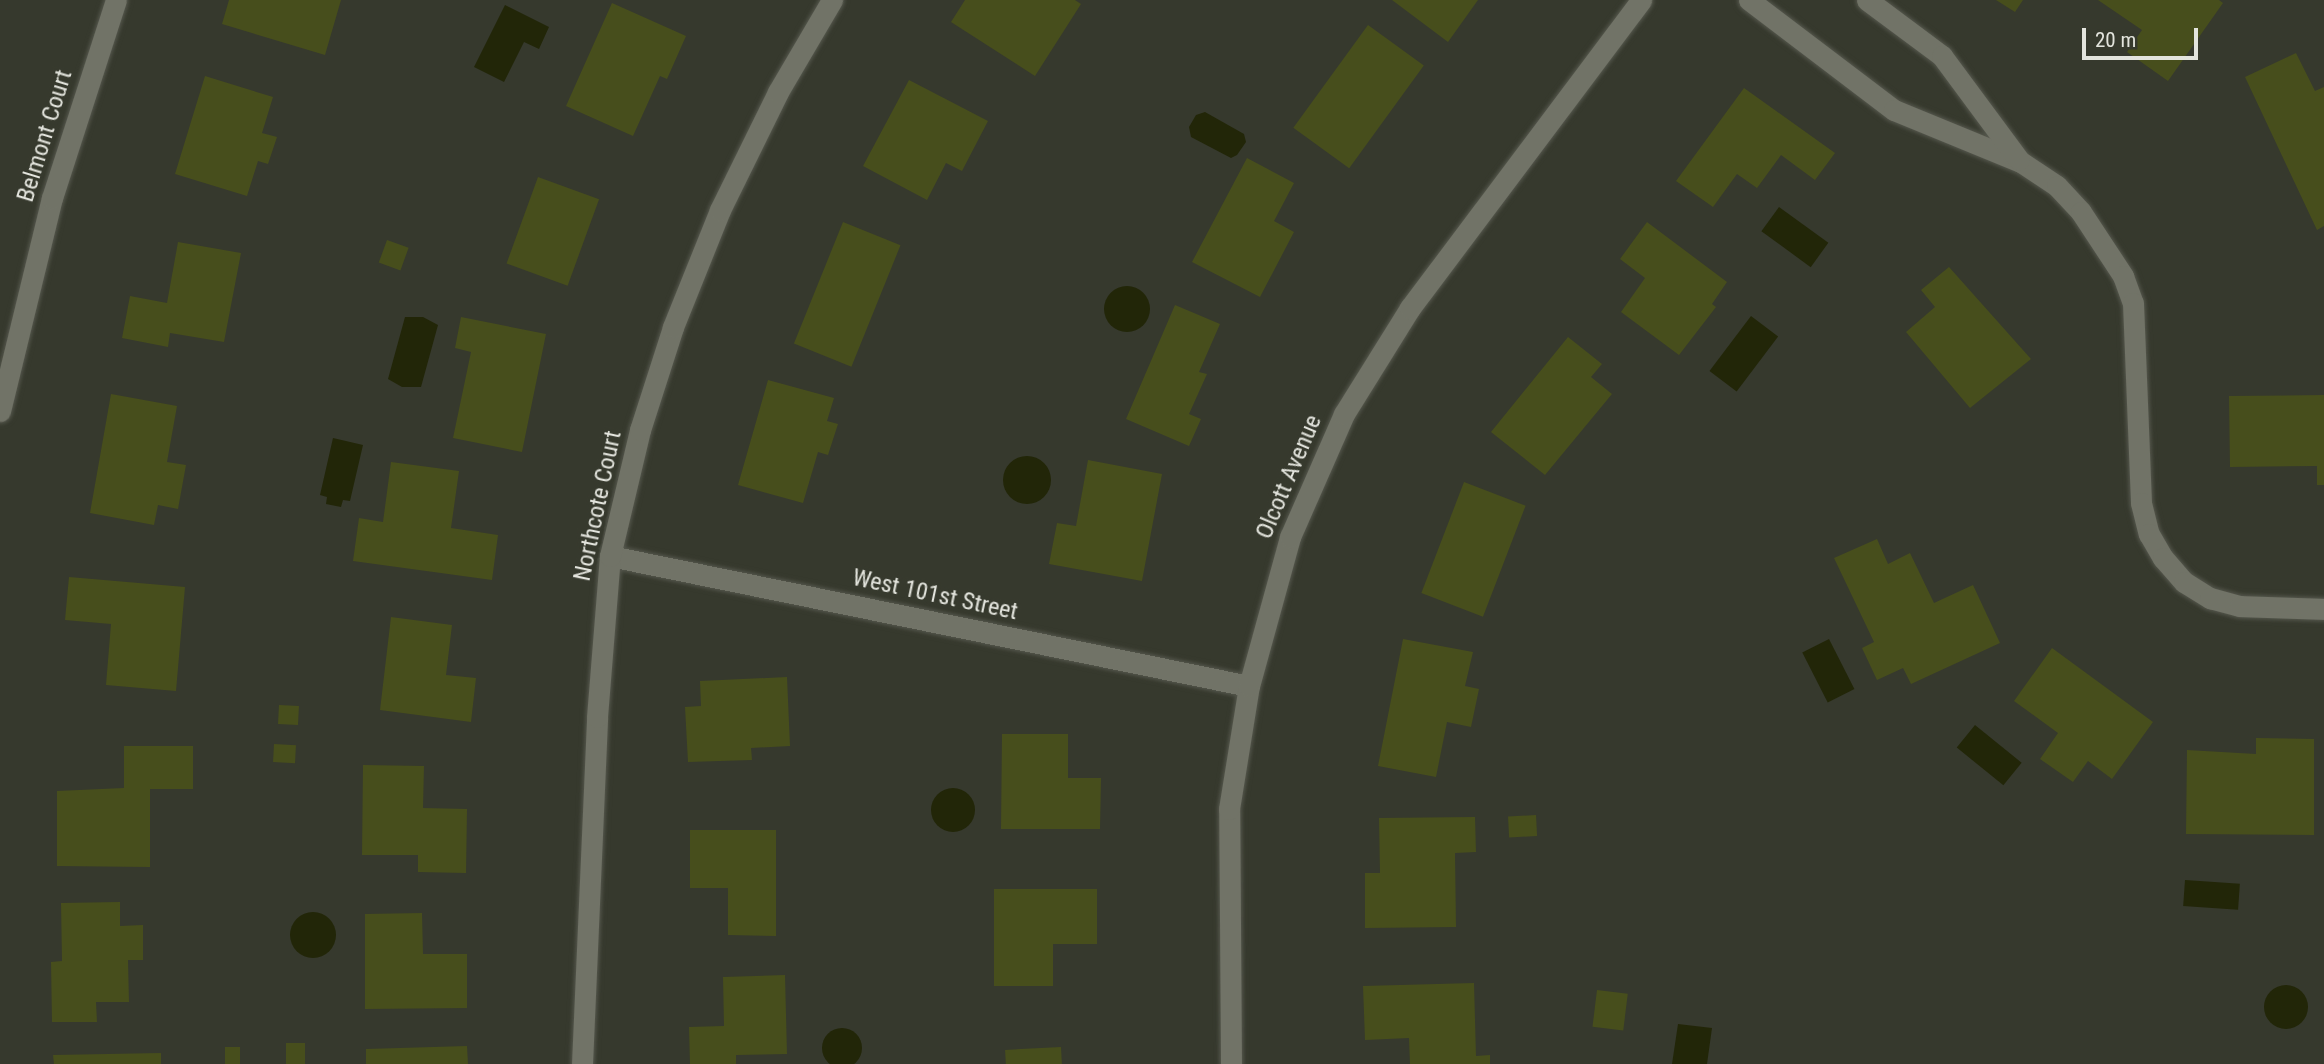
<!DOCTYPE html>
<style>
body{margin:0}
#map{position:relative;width:2324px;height:1064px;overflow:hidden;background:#36392d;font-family:"Roboto Condensed",sans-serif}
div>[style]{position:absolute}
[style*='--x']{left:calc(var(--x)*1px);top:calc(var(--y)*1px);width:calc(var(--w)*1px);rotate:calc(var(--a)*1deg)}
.water>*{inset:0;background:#222608;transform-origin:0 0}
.round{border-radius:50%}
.building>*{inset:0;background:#474e1c;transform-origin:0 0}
.roads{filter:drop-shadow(0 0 2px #55574d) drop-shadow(0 0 2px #55574d)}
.minor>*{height:21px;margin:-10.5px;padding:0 10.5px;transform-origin:10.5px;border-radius:10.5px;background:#717367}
span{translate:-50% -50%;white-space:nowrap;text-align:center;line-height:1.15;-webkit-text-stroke:7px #36392d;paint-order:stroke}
.street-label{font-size:24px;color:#e3e4dd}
.scale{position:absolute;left:2082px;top:28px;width:116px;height:32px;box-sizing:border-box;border:4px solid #e3e4dd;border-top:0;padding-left:9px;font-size:21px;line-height:24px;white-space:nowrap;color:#e3e4dd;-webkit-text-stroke:5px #36392d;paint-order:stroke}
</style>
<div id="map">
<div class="water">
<i style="clip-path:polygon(505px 5px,549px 27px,539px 49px,524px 42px,504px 82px,474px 67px)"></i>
<i style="clip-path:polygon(1205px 112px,1244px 134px,1246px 142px,1237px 155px,1231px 158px,1191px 137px,1189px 127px,1196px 115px)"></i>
<i style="left:1779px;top:207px;width:61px;height:30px;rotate:36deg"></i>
<i class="round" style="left:1104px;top:286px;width:46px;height:46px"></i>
<i style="left:1751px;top:316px;width:34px;height:69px;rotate:37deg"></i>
<i style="clip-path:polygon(405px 317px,423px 317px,438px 325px,421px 387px,402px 387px,388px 379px)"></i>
<i style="clip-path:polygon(333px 438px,363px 445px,350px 501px,343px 500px,341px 507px,326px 504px,327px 497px,320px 495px)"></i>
<i class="round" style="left:1003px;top:456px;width:48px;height:48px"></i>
<i style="left:1829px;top:639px;width:56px;height:30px;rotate:63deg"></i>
<i style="left:1975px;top:725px;width:60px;height:29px;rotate:39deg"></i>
<i class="round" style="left:931px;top:788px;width:44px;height:44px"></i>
<i style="left:2185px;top:880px;width:55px;height:26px;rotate:4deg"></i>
<i class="round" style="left:290px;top:912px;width:46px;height:46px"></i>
<i class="round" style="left:2264px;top:985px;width:44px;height:44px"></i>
<i style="clip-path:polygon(1678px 1024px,1712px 1028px,1707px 1064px,1672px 1064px)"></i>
<i class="round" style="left:822px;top:1028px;width:40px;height:40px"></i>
</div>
<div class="building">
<i style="clip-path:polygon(229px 0,341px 0,325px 55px,222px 24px)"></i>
<i style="clip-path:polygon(965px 0,1075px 0,1081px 4px,1035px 76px,951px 22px)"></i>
<i style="clip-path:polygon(1392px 0,1478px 0,1448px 42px)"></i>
<i style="clip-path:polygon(1996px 0,2023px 0,2015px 12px)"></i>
<i style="clip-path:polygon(2098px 0,2219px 0,2223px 3px,2168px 81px,2127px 52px,2142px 30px)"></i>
<i style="clip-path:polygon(612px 3px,686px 36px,667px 79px,660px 76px,633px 136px,566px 106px)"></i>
<i style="left:1368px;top:25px;width:69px;height:127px;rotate:36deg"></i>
<i style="clip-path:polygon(2296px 53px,2315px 91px,2324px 87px,2324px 226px,2317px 230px,2245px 77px)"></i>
<i style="clip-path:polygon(205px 76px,273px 97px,262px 133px,277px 137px,268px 164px,258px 161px,247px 196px,175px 174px)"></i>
<i style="clip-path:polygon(909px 80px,988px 121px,962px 171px,946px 163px,927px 200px,863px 166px)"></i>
<i style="clip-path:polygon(1744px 88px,1835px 153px,1815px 180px,1781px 155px,1757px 188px,1737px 174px,1713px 207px,1676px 181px)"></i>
<i style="clip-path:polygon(1247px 158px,1294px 183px,1274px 221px,1294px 232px,1260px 297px,1192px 262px)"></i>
<i style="left:538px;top:177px;width:65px;height:92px;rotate:20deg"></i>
<i style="left:843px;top:222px;width:62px;height:131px;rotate:22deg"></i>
<i style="clip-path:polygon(1647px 222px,1727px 282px,1712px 304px,1716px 307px,1679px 355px,1621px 312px,1645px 278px,1620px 259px)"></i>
<i style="left:387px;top:240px;width:23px;height:24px;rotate:20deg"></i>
<i style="clip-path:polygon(178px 242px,241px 253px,224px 342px,170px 333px,168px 347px,122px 338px,130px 296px,167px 303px)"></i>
<i style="clip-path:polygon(1949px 267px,2031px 359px,1970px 408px,1906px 332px,1935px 307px,1921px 290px)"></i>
<i style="clip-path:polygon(1175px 305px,1220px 324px,1199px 372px,1207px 374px,1189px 414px,1201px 419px,1189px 446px,1126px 419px)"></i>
<i style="clip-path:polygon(461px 317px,546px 334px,522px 452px,453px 438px,471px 352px,455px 348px)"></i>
<i style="clip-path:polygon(1568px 337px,1602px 364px,1591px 377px,1612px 394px,1545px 475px,1491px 432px)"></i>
<i style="clip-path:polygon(768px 380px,834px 398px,827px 421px,838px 424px,828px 455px,818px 452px,803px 503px,738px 485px)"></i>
<i style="clip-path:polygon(111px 394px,177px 406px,167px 462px,186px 465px,178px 509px,158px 505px,154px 525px,90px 513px)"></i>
<i style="clip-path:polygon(2324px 395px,2324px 485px,2317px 485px,2317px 466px,2230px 467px,2229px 396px)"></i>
<i style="clip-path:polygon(1088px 460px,1162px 474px,1142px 581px,1049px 564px,1057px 523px,1076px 526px)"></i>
<i style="clip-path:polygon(391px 462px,459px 471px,451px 528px,498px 535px,492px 580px,353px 561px,359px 518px,383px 522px)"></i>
<i style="left:1464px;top:482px;width:66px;height:119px;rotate:21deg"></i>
<i style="clip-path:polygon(1877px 539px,1888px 564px,1910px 553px,1934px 603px,1973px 585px,2000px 643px,1911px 684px,1903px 668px,1877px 680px,1862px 648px,1874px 642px,1834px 558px)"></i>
<i style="clip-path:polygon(69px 577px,185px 587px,176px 691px,106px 685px,111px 624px,65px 620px)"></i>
<i style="clip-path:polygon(391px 617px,452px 625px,446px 675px,476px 678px,471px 722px,380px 710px)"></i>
<i style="clip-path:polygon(1403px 639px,1473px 652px,1465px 686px,1479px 689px,1471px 727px,1447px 722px,1436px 777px,1378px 766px)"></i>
<i style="clip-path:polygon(2052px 648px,2153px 722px,2112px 779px,2088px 761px,2073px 782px,2040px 759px,2058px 733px,2014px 701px)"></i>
<i style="clip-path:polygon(787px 677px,790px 746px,751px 748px,752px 760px,688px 762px,685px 707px,701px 706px,700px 681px)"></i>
<i style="left:279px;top:705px;width:20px;height:19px;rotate:3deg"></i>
<i style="clip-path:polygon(1002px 734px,1068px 734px,1068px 778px,1101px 778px,1100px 829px,1001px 829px)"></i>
<i style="clip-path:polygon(2256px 738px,2314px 739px,2314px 835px,2186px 834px,2187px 750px,2256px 754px)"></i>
<i style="left:274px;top:744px;width:22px;height:18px;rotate:3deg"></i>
<i style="clip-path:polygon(124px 746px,193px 746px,193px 789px,150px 789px,150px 867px,57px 866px,57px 791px,124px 788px)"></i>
<i style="clip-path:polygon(363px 765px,424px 766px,423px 808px,467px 809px,466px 873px,418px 872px,418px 855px,362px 855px)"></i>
<i style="left:1536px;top:815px;width:21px;height:28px;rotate:87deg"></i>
<i style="clip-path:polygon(1475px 817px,1476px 852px,1455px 853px,1456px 927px,1365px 928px,1365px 873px,1380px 873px,1379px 818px)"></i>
<i style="clip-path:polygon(690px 830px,776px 830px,776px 936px,728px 935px,728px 888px,690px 888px)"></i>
<i style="clip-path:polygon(994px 889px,1097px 889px,1097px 944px,1053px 944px,1053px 986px,994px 986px)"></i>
<i style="clip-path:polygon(120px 902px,120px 926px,143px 925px,143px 960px,128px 960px,129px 1002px,96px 1002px,97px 1022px,52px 1022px,51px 962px,62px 961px,61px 903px)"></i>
<i style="clip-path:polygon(422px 913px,423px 954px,467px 954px,467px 1008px,365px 1009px,365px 914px)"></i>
<i style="clip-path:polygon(785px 975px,787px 1054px,736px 1055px,736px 1064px,690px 1064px,689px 1027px,724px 1026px,723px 977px)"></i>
<i style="clip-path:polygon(1474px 983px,1476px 1056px,1490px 1055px,1490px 1064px,1410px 1064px,1409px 1038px,1365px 1040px,1363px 986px)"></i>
<i style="left:1597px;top:990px;width:31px;height:37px;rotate:7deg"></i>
<i style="left:286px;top:1043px;width:19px;height:21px"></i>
<i style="clip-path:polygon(467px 1046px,468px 1064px,366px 1064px,366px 1049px)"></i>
<i style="left:225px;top:1047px;width:15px;height:17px"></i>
<i style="left:1061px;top:1047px;width:17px;height:56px;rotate:87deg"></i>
<i style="clip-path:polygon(161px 1053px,161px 1064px,54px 1064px,53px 1055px)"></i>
</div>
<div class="roads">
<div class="minor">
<i style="--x:1749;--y:0;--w:182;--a:37.2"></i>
<i style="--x:1894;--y:110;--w:137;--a:22.3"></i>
<i style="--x:2021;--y:162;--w:43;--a:33.7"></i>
<i style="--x:2057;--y:186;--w:35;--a:47"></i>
<i style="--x:2081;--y:212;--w:77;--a:56.7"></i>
<i style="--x:2123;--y:276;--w:29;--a:70"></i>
<i style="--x:2133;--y:303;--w:200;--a:87.7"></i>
<i style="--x:2141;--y:503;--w:32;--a:76"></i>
<i style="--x:2149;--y:534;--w:28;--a:60"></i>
<i style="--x:2163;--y:558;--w:32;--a:49"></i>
<i style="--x:2184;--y:582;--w:31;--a:32"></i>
<i style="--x:2210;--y:598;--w:31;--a:15"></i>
<i style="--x:2240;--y:606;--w:84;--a:2"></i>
<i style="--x:1867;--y:0;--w:94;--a:36.7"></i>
<i style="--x:1942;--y:56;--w:129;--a:53.5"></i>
<i style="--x:0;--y:411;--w:219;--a:-76.3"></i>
<i style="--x:52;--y:198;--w:208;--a:-72.1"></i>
<i style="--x:610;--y:556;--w:652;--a:11.5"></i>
<i style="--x:582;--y:1064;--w:347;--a:-87.5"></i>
<i style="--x:597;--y:717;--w:162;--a:-85.4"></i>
<i style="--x:610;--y:556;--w:130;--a:-76.6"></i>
<i style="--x:640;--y:430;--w:108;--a:-72.2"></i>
<i style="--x:673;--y:327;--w:126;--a:-68.1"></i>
<i style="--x:720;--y:210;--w:131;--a:-63.8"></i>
<i style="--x:778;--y:92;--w:107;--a:-59.6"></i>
<i style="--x:1231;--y:1064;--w:255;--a:-90.4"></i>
<i style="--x:1229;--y:809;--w:125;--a:-80.8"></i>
<i style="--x:1249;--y:686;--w:155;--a:-74.6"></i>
<i style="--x:1290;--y:537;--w:134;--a:-66.3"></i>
<i style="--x:1344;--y:414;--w:125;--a:-58.1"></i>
<i style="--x:1410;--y:308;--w:385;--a:-53.1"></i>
</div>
</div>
<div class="street-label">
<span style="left:45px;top:136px;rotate:-73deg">Belmont Court</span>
<span style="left:1289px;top:477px;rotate:-67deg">Olcott Avenue</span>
<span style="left:598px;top:506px;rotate:-78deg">Northcote Court</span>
<span style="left:935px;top:595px;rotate:12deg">West 101st Street</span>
</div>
<div class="scale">20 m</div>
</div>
